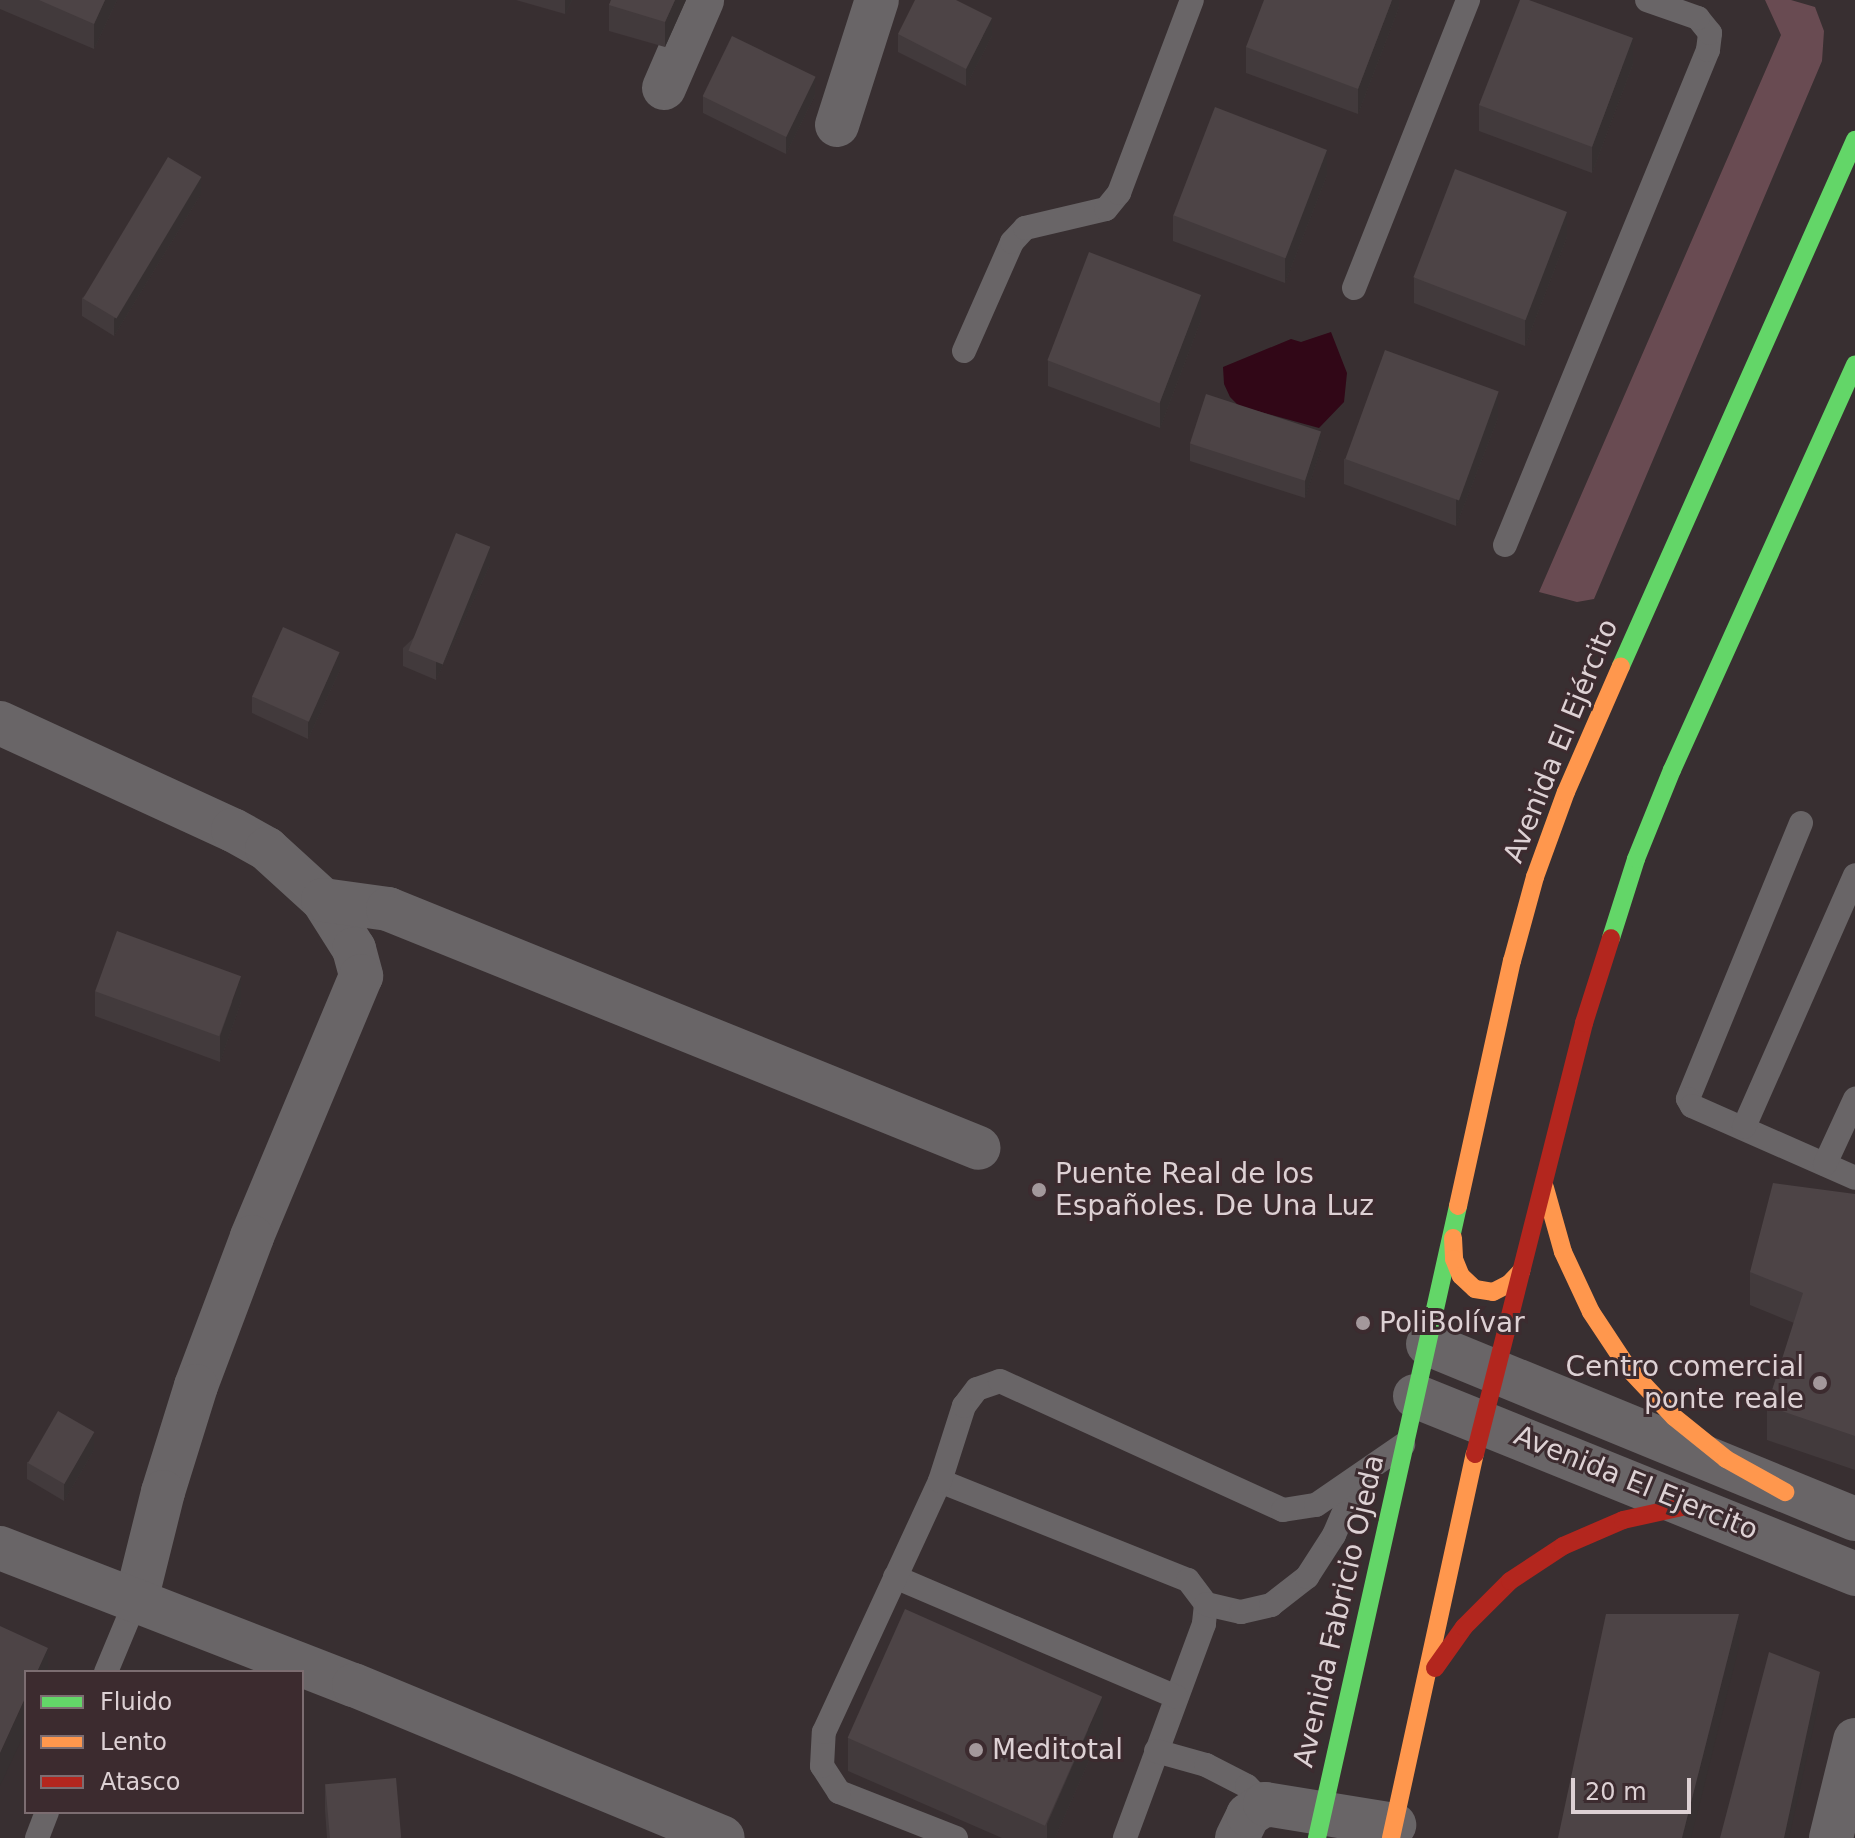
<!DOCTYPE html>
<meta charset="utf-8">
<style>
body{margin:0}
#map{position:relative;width:1855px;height:1838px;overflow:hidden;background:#382f31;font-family:"DejaVu Sans",sans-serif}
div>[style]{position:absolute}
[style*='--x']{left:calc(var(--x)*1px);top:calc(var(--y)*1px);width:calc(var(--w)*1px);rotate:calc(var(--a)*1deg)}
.green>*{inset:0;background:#694b52}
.water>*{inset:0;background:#310717}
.lane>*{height:24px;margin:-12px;padding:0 12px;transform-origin:12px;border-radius:12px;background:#696567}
.street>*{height:44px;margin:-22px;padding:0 22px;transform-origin:22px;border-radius:22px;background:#696567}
.fast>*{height:18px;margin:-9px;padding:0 9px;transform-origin:9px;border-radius:9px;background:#63d668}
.slow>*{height:18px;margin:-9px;padding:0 9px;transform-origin:9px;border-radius:9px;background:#ff974d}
.jam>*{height:18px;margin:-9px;padding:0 9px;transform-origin:9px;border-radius:9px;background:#b3261e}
.wall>*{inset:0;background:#423a3c}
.shaded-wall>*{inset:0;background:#363031}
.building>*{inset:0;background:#4d4446;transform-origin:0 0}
.dots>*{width:22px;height:22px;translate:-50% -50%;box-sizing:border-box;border:4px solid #3c2b2f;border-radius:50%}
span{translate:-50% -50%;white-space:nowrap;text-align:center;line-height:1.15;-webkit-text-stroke:6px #3c2b2f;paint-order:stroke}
.street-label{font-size:28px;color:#ddd1d4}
.poi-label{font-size:28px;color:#ddd1d4}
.left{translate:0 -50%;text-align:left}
.right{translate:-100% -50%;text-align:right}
.legend{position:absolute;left:24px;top:1670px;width:280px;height:144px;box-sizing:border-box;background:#3c2b2f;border:2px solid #7c6d71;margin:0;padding:10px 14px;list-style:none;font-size:24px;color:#ddd1d4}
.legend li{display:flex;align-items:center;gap:16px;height:40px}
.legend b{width:40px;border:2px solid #7c6d71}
.scale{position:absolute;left:1571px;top:1778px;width:120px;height:36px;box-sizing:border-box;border:4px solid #ddd1d4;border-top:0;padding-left:10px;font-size:24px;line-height:28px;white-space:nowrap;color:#ddd1d4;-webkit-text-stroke:6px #3c2b2f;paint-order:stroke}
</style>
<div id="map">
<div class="green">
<i style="clip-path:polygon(1765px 0,1791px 0,1815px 7px,1824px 31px,1822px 61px,1594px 599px,1577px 602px,1539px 592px,1781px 35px)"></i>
</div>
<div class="water">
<i style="clip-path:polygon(1331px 332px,1347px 373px,1344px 402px,1319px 428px,1239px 406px,1230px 397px,1224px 384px,1223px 367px,1291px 339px,1301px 342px)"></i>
</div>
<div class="lane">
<i style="--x:1354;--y:288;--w:310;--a:-68.4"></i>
<i style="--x:964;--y:351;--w:119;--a:-66.2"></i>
<i style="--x:1012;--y:242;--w:19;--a:-47"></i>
<i style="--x:1025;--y:228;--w:83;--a:-13.2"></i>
<i style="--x:1106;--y:209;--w:21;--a:-51"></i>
<i style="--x:1119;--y:193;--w:206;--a:-69.3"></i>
<i style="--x:1505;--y:545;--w:535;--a:-67.7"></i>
<i style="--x:1708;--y:50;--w:17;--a:-83"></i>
<i style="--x:1710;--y:33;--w:19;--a:-129"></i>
<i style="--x:1698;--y:18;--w:54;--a:-160.6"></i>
<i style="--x:1801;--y:823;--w:298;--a:112.3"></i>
<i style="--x:1688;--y:1099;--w:8;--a:60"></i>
<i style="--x:1692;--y:1106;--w:178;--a:23.8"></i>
<i style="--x:1744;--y:1127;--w:275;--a:-66.2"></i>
<i style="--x:1825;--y:1164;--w:72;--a:-65.2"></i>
<i style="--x:940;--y:1481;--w:267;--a:21.8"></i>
<i style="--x:1188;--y:1580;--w:30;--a:53"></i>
<i style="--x:1206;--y:1604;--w:20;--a:96"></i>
<i style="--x:1204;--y:1624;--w:228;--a:110.3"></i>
<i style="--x:895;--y:1577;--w:306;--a:23.1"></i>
<i style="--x:1206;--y:1604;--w:36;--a:13"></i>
<i style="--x:1241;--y:1612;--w:31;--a:-13"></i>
<i style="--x:1271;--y:1605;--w:46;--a:-37.9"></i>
<i style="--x:1307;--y:1577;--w:50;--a:-57.3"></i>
<i style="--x:1334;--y:1535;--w:61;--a:-66.8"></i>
<i style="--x:106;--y:1672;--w:78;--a:-67.4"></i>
<i style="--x:1156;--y:1751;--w:52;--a:15.6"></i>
<i style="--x:1206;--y:1765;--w:46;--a:27.1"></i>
<i style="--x:1247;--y:1786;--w:25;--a:45"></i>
<i style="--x:37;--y:1838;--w:28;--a:-69"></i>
<i style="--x:956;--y:1838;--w:126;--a:-158.5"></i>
<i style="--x:839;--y:1792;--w:31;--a:-123"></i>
<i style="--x:822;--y:1766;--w:34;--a:-87"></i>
<i style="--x:824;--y:1732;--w:277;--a:-65.2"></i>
<i style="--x:940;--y:1481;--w:79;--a:-72.3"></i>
<i style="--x:964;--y:1406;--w:21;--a:-53"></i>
<i style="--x:977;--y:1389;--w:24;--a:-19"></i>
<i style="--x:1000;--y:1381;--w:311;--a:24.5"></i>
<i style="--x:1283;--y:1510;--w:33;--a:-9"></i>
<i style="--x:1316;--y:1505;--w:106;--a:-34.6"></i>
</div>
<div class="street">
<i style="--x:664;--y:88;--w:96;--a:-66.6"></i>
<i style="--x:837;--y:125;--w:131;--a:-72.3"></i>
<i style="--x:0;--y:723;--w:256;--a:24.7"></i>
<i style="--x:233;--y:830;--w:39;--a:29"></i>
<i style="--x:267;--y:849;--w:76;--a:42.3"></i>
<i style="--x:323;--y:900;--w:58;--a:57.7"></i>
<i style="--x:354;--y:949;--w:28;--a:75"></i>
<i style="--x:361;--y:976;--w:283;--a:112.7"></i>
<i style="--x:252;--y:1237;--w:159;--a:110.6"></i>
<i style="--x:196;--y:1386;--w:111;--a:107.3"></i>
<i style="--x:163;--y:1492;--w:111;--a:104"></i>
<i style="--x:323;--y:900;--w:66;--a:7.9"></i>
<i style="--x:388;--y:909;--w:637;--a:22.02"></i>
<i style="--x:1428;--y:1344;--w:461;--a:22.3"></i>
<i style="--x:1415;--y:1396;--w:475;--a:22"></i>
<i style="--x:0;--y:1548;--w:380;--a:21.2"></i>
<i style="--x:354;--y:1685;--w:399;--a:22.5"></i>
<i style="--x:1237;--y:1838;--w:25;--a:-64"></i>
<i style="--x:1248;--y:1815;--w:20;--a:-33"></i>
<i style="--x:1265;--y:1804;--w:131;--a:9.2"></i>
<i style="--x:1831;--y:1838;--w:101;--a:-76.2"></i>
</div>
<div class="fast">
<i style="--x:1621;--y:666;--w:576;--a:-66.02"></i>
<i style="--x:1611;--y:938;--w:83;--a:-72.4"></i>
<i style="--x:1636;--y:859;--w:96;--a:-68"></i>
<i style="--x:1672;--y:770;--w:445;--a:-65.7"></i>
<i style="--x:1317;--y:1838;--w:648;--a:-77.42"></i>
</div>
<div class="slow">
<i style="--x:1545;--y:1188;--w:66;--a:74.3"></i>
<i style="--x:1563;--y:1252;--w:66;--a:65"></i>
<i style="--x:1591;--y:1312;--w:67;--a:56.5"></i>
<i style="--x:1628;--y:1368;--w:67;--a:46.8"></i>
<i style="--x:1674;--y:1417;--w:67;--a:38.9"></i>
<i style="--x:1726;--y:1459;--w:68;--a:29.2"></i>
<i style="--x:1458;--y:1206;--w:251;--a:-77.6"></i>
<i style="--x:1512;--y:961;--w:87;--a:-74.7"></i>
<i style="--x:1535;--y:877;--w:90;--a:-70"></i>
<i style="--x:1566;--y:792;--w:137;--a:-66.4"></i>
<i style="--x:1453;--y:1238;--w:21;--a:87"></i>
<i style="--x:1454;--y:1259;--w:18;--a:68"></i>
<i style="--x:1461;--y:1276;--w:19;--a:43"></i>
<i style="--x:1475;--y:1289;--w:18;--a:9"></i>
<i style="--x:1493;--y:1292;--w:18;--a:-27"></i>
<i style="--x:1509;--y:1284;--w:18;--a:-47"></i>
<i style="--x:1391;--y:1838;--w:393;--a:-77.7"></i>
</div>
<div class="jam">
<i style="--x:1475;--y:1454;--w:445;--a:-75.8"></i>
<i style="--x:1584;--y:1023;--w:89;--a:-72.4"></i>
<i style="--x:1435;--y:1668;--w:50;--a:-54.7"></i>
<i style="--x:1464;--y:1627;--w:65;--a:-45"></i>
<i style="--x:1510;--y:1581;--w:64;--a:-33.4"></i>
<i style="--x:1563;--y:1546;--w:65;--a:-23.4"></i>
<i style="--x:1623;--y:1520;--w:65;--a:-12.5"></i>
</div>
<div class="wall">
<i style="clip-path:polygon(0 0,117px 0,94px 49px,0 9px)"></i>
<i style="clip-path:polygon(516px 0,572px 0,565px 14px)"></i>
<i style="clip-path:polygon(611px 0,686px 0,665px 47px,609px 31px,609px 5px)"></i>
<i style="clip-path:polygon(1399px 0,1399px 7px,1358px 114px,1246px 73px,1246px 47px)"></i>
<i style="clip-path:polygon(898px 34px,992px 36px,966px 86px,898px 52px)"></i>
<i style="clip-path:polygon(1633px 64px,1592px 173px,1479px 131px,1479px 105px)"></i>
<i style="clip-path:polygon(815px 95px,786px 154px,703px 113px,703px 96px)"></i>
<i style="clip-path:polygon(1327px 175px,1285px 283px,1173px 241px,1173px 215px)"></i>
<i style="clip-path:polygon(201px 194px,114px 336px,82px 316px,82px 298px)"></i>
<i style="clip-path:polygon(1567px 237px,1525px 346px,1414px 303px,1414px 278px)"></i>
<i style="clip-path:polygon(1201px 320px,1160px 428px,1048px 386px,1048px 360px)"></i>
<i style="clip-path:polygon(1498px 418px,1456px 526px,1344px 484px,1344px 459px)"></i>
<i style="clip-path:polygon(1190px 444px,1321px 448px,1305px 498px,1190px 461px)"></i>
<i style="clip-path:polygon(490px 565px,436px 680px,403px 666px,403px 648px)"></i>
<i style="clip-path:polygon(340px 670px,308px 739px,252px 713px,252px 696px)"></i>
<i style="clip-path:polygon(95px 991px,241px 1002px,220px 1062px,95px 1016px)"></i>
<i style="clip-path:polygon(1855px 1194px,1855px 1470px,1767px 1440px,1767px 1406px,1794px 1323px,1750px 1305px,1750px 1272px)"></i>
<i style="clip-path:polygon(94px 1450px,64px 1501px,27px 1479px,27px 1462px)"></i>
<i style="clip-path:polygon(1103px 1729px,1055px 1838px,1002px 1838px,848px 1771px,848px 1738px)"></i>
<i style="clip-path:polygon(325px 1784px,401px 1838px,327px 1838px,325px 1810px)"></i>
</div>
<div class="shaded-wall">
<i style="clip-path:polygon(105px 0,117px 0,94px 49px,94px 24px)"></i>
<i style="clip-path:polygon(565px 0,572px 0,565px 14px)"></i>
<i style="clip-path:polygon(675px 0,686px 0,665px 47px,665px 22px)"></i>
<i style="clip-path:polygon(1392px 0,1399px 0,1399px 7px,1358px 114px,1358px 89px)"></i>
<i style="clip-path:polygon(992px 18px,992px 36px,966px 86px,966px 69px)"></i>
<i style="clip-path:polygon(1633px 38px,1633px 64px,1592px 173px,1592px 147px)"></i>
<i style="clip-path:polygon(815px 77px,815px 95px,786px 154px,786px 137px)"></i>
<i style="clip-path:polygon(1327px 149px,1327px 175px,1285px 283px,1285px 257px)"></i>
<i style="clip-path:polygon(201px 177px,201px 194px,114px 336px,114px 319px)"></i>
<i style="clip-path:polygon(1567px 211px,1567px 237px,1525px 346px,1525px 320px)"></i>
<i style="clip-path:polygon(1201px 294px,1201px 320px,1160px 428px,1160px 402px)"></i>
<i style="clip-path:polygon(1498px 392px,1498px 418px,1456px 526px,1456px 500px)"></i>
<i style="clip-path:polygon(1321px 431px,1321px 448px,1305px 498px,1305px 480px)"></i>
<i style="clip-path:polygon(490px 547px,490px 565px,436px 680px,436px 663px)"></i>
<i style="clip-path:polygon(340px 652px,340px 670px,308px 739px,308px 721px)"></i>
<i style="clip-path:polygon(241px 977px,241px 1002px,220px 1062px,220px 1036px)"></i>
<i style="clip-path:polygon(94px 1432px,94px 1450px,64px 1501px,64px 1484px)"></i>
<i style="clip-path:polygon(1739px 1614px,1739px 1647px,1691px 1838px,1682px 1838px)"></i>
<i style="clip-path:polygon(48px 1648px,48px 1672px,37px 1672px)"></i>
<i style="clip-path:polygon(1820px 1672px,1820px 1698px,1789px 1838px,1784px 1838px)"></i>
<i style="clip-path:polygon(26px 1696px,26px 1730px,0 1786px,0 1753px)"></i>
<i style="clip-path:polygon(1103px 1696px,1103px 1729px,1055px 1838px,1047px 1838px,1047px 1824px)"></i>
</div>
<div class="building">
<i style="clip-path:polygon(39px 0,105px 0,94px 24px)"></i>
<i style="clip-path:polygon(611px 0,675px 0,665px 22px,609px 5px)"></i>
<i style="clip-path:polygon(915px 0,956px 0,992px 18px,966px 69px,898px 34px)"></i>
<i style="clip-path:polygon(1264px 0,1392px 0,1358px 89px,1246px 47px)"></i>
<i style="clip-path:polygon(1520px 0,1529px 0,1633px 38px,1592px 147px,1479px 105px)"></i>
<i style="left:732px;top:36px;width:93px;height:67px;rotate:26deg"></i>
<i style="left:1215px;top:107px;width:120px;height:116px;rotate:21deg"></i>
<i style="left:168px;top:157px;width:39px;height:165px;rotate:31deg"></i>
<i style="left:1455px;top:169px;width:120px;height:116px;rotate:21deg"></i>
<i style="left:1089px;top:252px;width:120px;height:116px;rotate:21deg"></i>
<i style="left:1385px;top:350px;width:121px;height:116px;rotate:20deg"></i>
<i style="left:1206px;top:394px;width:121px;height:52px;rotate:18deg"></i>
<i style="left:456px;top:533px;width:37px;height:127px;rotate:22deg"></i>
<i style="left:283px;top:627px;width:62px;height:76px;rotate:24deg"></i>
<i style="left:117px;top:931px;width:132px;height:64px;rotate:20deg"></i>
<i style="clip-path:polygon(1773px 1183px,1855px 1194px,1855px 1436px,1767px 1406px,1803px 1293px,1750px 1272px)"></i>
<i style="left:58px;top:1411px;width:42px;height:60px;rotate:30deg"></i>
<i style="left:905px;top:1609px;width:216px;height:141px;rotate:24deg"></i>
<i style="clip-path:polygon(1606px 1614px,1739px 1614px,1682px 1838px,1558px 1838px)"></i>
<i style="clip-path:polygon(0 1626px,48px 1648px,37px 1672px,26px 1672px,26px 1696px,0 1753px)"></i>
<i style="clip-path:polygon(1769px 1652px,1820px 1672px,1784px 1838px,1720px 1838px)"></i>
<i style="left:396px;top:1778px;width:60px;height:71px;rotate:85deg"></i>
</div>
<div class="dots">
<i style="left:1039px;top:1190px;background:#a3989b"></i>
<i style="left:1363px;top:1323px;background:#a3989b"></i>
<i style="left:1820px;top:1383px;background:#a3989b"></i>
<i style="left:976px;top:1750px;background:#a3989b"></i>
</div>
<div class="street-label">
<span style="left:1561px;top:741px;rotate:-68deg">Avenida El Ejército</span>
<span style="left:1636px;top:1483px;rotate:22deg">Avenida El Ejercito</span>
<span style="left:1339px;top:1611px;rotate:-77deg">Avenida Fabricio Ojeda</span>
</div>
<div class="poi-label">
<span class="left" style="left:1055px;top:1190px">Puente Real de los<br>Españoles. De Una Luz</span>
<span class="left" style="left:1379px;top:1323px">PoliBolívar</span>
<span class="right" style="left:1804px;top:1383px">Centro comercial<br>ponte reale</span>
<span class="left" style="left:992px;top:1750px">Meditotal</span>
</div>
<ul class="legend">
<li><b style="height:10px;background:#63d668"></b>Fluido</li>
<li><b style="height:10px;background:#ff974d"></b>Lento</li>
<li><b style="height:10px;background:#b3261e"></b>Atasco</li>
</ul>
<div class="scale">20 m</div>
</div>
